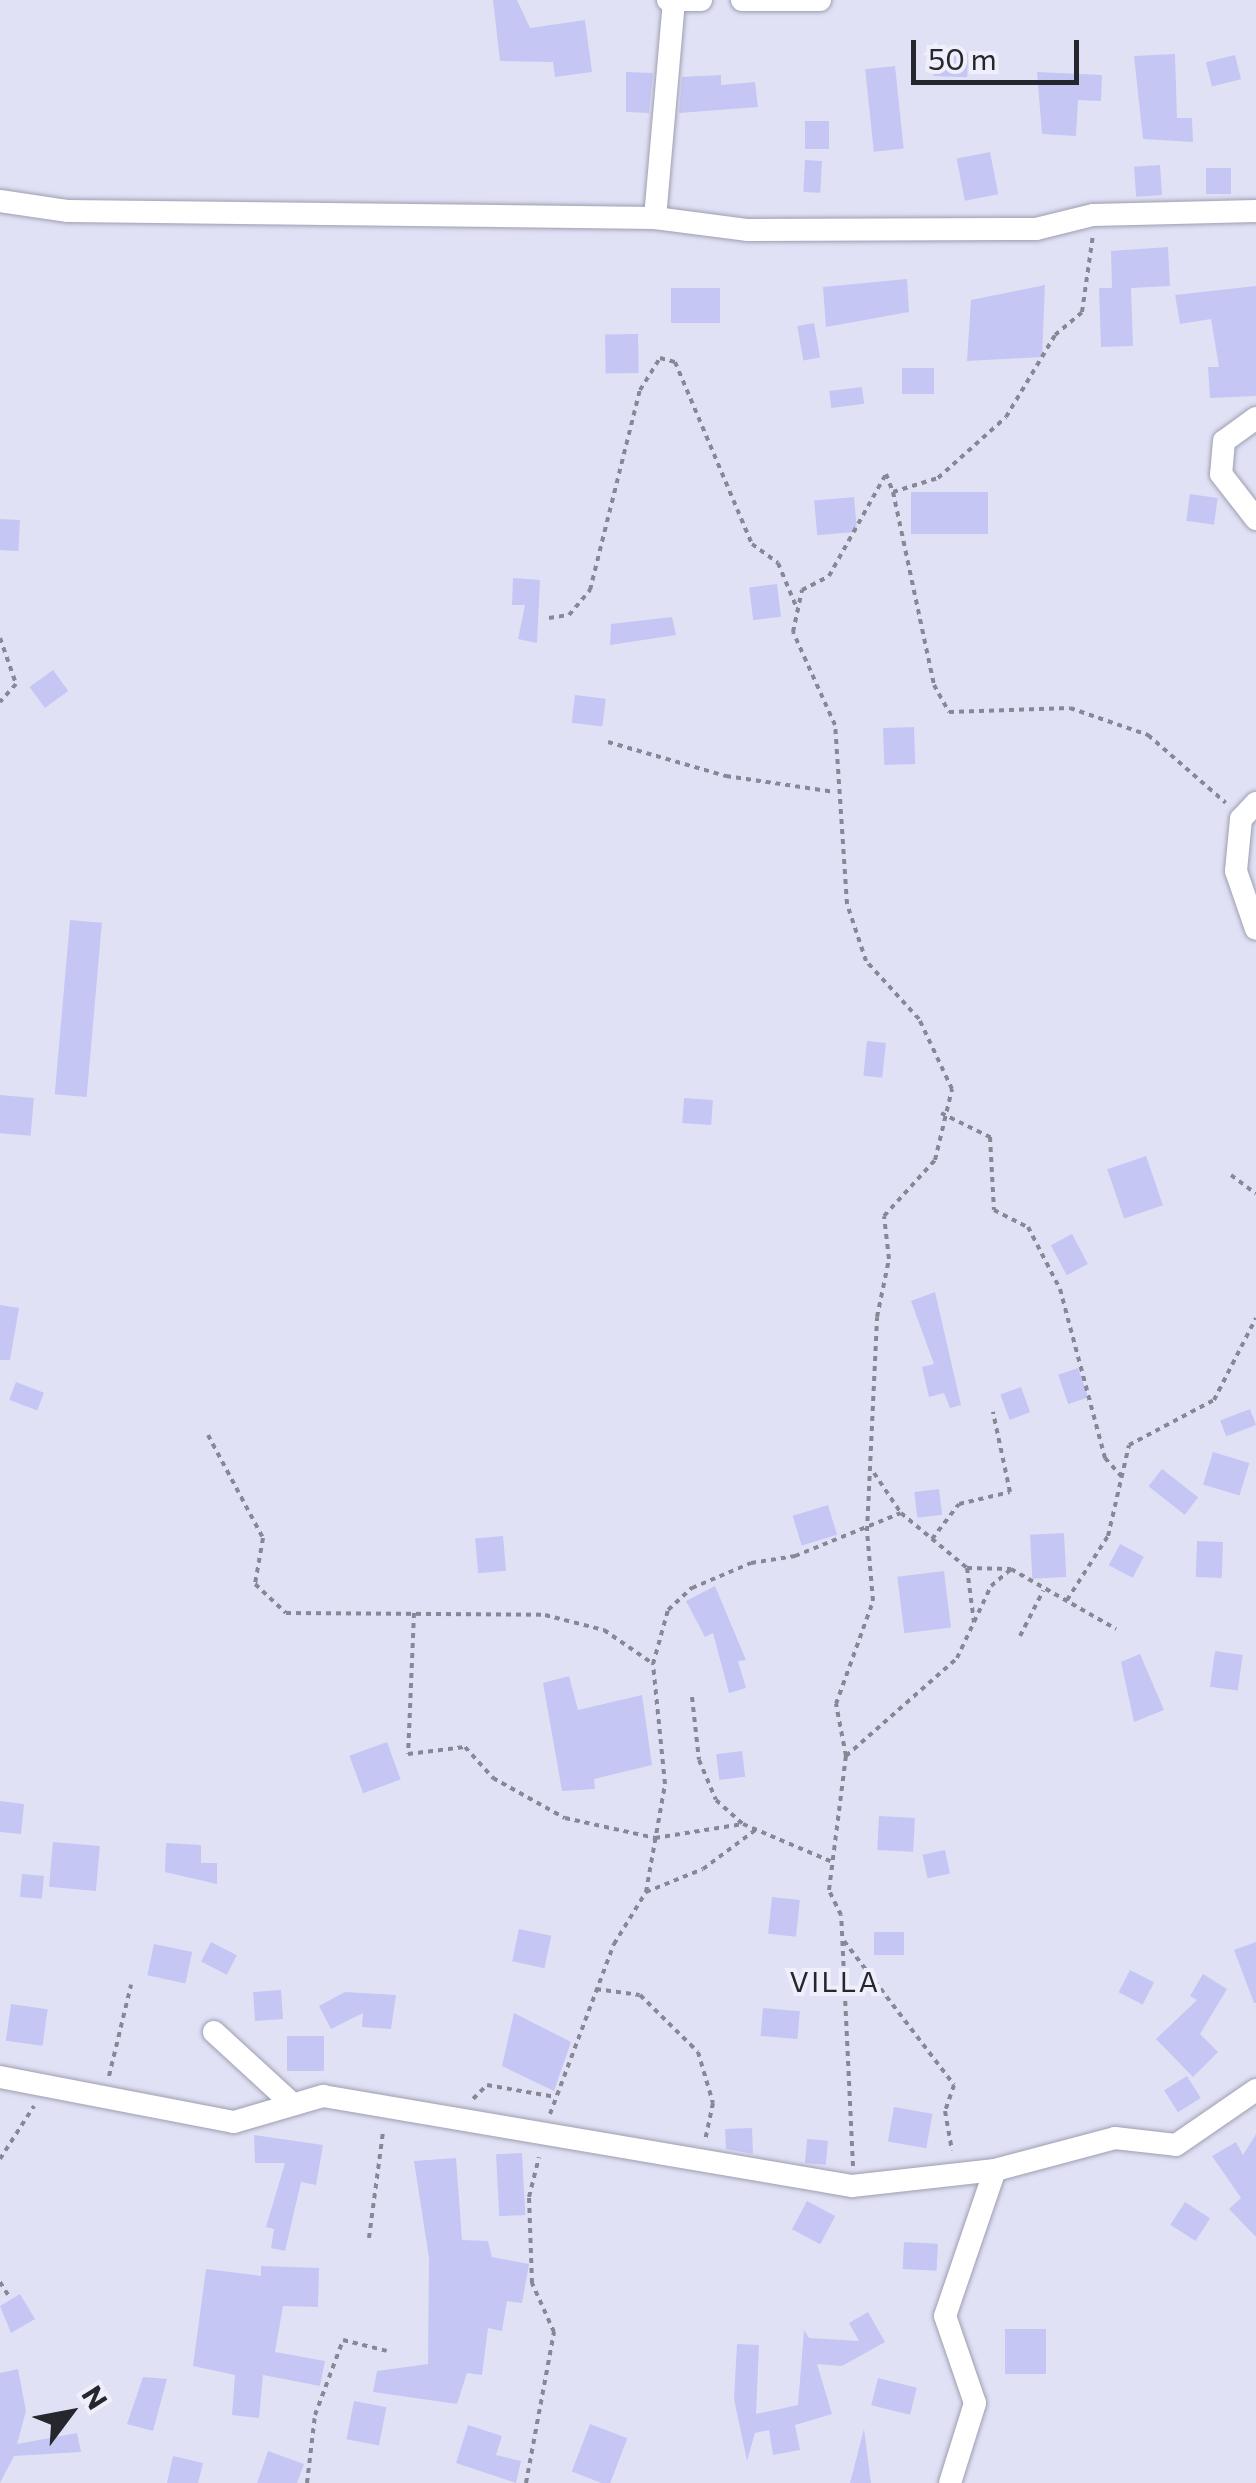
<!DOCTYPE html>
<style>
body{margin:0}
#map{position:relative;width:1256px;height:2483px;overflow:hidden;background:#e1e1f6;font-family:Commissioner,sans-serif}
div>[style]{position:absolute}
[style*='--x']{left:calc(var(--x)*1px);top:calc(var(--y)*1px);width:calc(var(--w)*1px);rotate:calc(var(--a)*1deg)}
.building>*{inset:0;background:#c5c6f4;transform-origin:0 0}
.path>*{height:4px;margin-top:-2px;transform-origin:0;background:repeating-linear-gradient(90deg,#878796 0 5px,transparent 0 10px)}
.roads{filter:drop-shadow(0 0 2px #9e9eb1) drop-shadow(0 0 2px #9e9eb1)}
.minor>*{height:22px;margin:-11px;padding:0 11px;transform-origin:11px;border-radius:11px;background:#fff}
span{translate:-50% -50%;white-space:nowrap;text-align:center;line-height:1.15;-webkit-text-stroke:8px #efeffc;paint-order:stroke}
.neighbourhood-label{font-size:28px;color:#26262e;letter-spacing:2.5px}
.north{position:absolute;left:20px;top:2363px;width:100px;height:100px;-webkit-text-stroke:8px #efeffc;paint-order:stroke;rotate:58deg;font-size:28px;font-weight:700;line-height:40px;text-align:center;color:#26262e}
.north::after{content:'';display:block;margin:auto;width:35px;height:45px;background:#26262e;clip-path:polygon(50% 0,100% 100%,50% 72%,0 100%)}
.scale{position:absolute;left:911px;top:40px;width:168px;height:45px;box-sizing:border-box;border:5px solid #26262e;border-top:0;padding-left:12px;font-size:30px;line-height:35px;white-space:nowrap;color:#26262e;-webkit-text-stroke:8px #efeffc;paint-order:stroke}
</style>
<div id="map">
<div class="building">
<i style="clip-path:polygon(493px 0,517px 0,530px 28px,585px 20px,592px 72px,555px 77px,553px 62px,500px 61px)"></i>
<i style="left:934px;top:52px;width:34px;height:24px;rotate:2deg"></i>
<i style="clip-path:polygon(1175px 54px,1177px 118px,1192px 118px,1193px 142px,1143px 139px,1134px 56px)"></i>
<i style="left:1235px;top:55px;width:25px;height:30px;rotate:76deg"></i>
<i style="left:895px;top:66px;width:83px;height:30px;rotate:84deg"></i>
<i style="clip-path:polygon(626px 72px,653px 73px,649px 113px,626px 112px)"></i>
<i style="clip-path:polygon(1037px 72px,1102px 75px,1101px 101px,1078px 100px,1076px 136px,1042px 134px)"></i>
<i style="clip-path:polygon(721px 75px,721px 85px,755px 82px,758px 107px,679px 113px,682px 77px)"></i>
<i style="left:805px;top:121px;width:24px;height:28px"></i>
<i style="left:990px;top:152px;width:43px;height:34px;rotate:79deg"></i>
<i style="left:805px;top:160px;width:17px;height:32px;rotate:3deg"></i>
<i style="left:1160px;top:165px;width:30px;height:26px;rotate:86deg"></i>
<i style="left:1206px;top:168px;width:25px;height:26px"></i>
<i style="clip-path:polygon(1168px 247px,1170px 286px,1131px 288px,1133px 346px,1101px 347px,1099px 288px,1112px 288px,1111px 251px)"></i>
<i style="clip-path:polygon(907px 279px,909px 312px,826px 327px,823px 287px)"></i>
<i style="clip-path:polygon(1045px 285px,1042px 357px,967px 361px,971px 300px)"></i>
<i style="clip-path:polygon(1256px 286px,1256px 396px,1210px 398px,1208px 367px,1219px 367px,1211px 319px,1180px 324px,1175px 295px)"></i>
<i style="left:671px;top:288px;width:49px;height:35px"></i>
<i style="left:814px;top:323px;width:35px;height:17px;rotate:80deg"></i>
<i style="left:638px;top:334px;width:39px;height:33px;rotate:89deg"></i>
<i style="left:902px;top:368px;width:32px;height:26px"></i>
<i style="left:862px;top:387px;width:17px;height:33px;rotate:83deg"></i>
<i style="left:988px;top:492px;width:42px;height:77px;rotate:90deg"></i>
<i style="left:1190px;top:494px;width:28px;height:27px;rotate:8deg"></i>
<i style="left:854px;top:497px;width:35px;height:40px;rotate:85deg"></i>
<i style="left:0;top:519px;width:20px;height:31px;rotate:3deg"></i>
<i style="clip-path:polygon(513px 578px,540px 580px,537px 643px,518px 639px,525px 605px,512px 605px)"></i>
<i style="left:777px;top:584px;width:33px;height:28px;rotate:83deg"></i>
<i style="clip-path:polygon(672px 617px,676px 635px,610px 645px,611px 624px)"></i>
<i style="left:53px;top:670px;width:26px;height:29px;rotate:54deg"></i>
<i style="left:575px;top:695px;width:31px;height:28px;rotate:7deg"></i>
<i style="left:914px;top:727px;width:37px;height:31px;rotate:88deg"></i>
<i style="left:70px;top:920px;width:32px;height:175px;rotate:5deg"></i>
<i style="left:867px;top:1041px;width:19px;height:35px;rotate:6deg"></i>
<i style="left:0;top:1095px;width:34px;height:38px;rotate:5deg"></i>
<i style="left:684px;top:1098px;width:29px;height:25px;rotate:4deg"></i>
<i style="left:1146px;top:1156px;width:52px;height:41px;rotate:71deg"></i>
<i style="left:1072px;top:1234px;width:34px;height:24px;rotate:62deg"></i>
<i style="clip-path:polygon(935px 1292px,961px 1405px,950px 1408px,944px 1393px,929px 1397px,922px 1367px,934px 1364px,911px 1301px)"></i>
<i style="clip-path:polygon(0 1305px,19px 1308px,10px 1360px,0 1360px)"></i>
<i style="left:1078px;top:1368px;width:31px;height:21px;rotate:71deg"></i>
<i style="left:16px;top:1382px;width:30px;height:19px;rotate:21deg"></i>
<i style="left:1021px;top:1387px;width:27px;height:22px;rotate:70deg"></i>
<i style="left:1250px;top:1409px;width:17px;height:32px;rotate:69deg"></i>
<i style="left:1213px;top:1452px;width:38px;height:34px;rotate:17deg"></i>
<i style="left:1162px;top:1469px;width:46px;height:22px;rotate:38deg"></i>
<i style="left:939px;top:1489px;width:26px;height:25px;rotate:83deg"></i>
<i style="left:828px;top:1505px;width:31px;height:37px;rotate:73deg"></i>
<i style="left:1064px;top:1533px;width:44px;height:34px;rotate:87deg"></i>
<i style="left:503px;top:1536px;width:35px;height:28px;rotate:85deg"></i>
<i style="left:1197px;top:1541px;width:26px;height:36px;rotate:2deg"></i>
<i style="left:1120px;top:1544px;width:27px;height:24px;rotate:28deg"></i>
<i style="left:944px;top:1571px;width:57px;height:47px;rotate:83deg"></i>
<i style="clip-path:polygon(715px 1586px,746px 1660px,738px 1661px,746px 1688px,729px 1693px,713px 1633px,705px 1637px,686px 1601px)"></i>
<i style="left:1215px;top:1651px;width:28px;height:36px;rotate:8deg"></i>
<i style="clip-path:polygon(1140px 1654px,1164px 1710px,1134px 1722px,1121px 1662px)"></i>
<i style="clip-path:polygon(569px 1676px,578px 1710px,642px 1695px,652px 1765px,594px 1779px,595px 1789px,562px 1791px,543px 1683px)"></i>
<i style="left:387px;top:1742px;width:40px;height:40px;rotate:70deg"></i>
<i style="left:742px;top:1751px;width:26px;height:26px;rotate:83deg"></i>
<i style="clip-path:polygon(0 1801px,24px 1804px,21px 1834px,0 1832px)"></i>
<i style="left:879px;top:1816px;width:36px;height:34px;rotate:3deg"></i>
<i style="left:53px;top:1842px;width:47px;height:45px;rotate:5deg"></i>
<i style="clip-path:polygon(166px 1843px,201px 1845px,201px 1863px,217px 1863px,217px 1884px,165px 1872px)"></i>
<i style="left:945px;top:1850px;width:24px;height:23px;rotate:78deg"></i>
<i style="left:22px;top:1874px;width:22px;height:23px;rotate:5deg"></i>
<i style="left:772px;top:1897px;width:28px;height:37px;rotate:6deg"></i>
<i style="left:519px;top:1929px;width:33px;height:33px;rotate:12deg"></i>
<i style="left:874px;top:1932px;width:30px;height:23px"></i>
<i style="left:211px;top:1942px;width:29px;height:22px;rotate:27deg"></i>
<i style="clip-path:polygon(1256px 1942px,1256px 2003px,1254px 2003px,1234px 1950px)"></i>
<i style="left:154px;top:1944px;width:39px;height:32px;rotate:12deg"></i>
<i style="left:1130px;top:1970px;width:27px;height:25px;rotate:27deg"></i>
<i style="clip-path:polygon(1203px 1974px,1227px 1989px,1200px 2034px,1218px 2052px,1193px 2077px,1156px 2039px,1197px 2000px,1190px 1996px)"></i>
<i style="left:281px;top:1990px;width:29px;height:28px;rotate:86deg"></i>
<i style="clip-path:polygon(345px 1992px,396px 1995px,391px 2029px,362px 2027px,363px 2013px,331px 2029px,319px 2006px)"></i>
<i style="left:11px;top:2004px;width:37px;height:37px;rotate:8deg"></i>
<i style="left:763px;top:2008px;width:37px;height:28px;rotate:5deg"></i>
<i style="clip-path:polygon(514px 2013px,571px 2042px,554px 2091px,502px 2066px)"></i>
<i style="left:287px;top:2036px;width:37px;height:35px"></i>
<i style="left:1187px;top:2076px;width:26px;height:27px;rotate:58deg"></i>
<i style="left:894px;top:2107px;width:39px;height:35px;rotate:10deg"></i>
<i style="clip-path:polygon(752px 2128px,753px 2154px,726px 2149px,725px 2129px)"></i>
<i style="clip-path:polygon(1256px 2134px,1256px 2237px,1229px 2209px,1241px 2198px,1212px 2156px,1236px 2142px,1243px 2155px)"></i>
<i style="clip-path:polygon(254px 2135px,323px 2145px,316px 2185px,301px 2182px,285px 2251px,271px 2248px,274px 2229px,266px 2227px,285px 2163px,255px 2163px)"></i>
<i style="left:807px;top:2139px;width:21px;height:24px;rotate:5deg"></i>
<i style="left:522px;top:2153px;width:62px;height:26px;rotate:87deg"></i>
<i style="clip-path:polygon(456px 2158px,462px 2240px,488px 2241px,492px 2257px,529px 2264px,522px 2303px,507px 2301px,502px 2331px,488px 2328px,482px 2375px,467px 2373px,457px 2404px,373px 2392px,377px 2371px,428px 2364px,429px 2258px,414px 2161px)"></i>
<i style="left:807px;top:2201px;width:32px;height:32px;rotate:28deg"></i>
<i style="left:1185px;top:2202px;width:30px;height:27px;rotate:33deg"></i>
<i style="left:904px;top:2242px;width:34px;height:27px;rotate:3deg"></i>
<i style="clip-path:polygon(261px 2266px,319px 2268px,318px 2307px,283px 2306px,275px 2352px,325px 2361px,320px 2386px,263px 2375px,259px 2418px,232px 2415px,235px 2375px,193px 2366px,206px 2269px,261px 2276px)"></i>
<i style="clip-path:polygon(20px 2294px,35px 2319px,11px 2333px,0 2306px)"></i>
<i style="clip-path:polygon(868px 2312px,885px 2342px,842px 2366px,817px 2364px,832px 2414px,795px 2425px,800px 2450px,773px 2455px,769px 2430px,755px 2433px,747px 2461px,734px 2399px,737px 2344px,759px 2345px,756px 2414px,798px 2405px,804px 2330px,809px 2338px,859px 2341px,849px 2323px)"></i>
<i style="left:1005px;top:2329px;width:41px;height:45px"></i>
<i style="clip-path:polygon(18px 2369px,26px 2411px,17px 2444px,77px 2433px,81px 2452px,14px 2456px,0 2483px,0 2373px)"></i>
<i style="clip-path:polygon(143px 2377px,167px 2379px,153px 2431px,127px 2424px)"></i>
<i style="left:878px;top:2378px;width:40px;height:28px;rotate:14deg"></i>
<i style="left:354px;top:2401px;width:33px;height:39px;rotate:11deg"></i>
<i style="left:590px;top:2424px;width:40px;height:51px;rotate:21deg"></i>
<i style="clip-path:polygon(468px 2425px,502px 2436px,496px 2455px,521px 2461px,516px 2483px,456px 2463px)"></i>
<i style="clip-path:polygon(864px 2429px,871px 2483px,850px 2483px)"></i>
<i style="clip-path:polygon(268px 2451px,304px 2464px,297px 2483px,257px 2483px)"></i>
<i style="clip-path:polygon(173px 2456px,203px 2463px,198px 2483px,167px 2483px)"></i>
</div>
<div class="path">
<i style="--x:893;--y:492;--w:197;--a:78"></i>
<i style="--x:934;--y:685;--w:31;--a:61"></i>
<i style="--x:949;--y:712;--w:121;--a:-1.9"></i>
<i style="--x:1070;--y:708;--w:83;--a:19.1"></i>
<i style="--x:1148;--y:735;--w:103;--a:41.1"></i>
<i style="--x:549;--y:618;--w:20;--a:-9"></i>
<i style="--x:569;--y:615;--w:33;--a:-50"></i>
<i style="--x:590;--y:590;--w:206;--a:-76"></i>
<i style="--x:640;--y:390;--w:38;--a:-58"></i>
<i style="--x:660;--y:358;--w:16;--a:15"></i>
<i style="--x:675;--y:362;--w:198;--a:67.1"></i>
<i style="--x:752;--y:544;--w:32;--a:36"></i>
<i style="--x:778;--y:563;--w:52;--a:67.4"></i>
<i style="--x:0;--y:638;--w:49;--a:70.8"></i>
<i style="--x:16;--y:684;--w:24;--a:132"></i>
<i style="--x:608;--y:742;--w:123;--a:16.1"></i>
<i style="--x:726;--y:776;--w:110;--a:8.4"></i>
<i style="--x:941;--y:1113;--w:55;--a:26.1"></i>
<i style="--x:990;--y:1137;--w:73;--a:86.9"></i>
<i style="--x:994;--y:1210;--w:38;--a:27"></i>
<i style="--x:1028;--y:1227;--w:70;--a:62.7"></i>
<i style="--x:1060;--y:1289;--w:175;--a:75.1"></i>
<i style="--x:1105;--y:1458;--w:25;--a:48"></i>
<i style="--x:1231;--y:1175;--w:31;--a:37"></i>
<i style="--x:208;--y:1435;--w:117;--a:61.9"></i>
<i style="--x:263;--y:1538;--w:47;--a:99.9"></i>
<i style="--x:255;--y:1584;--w:42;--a:43.1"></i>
<i style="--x:286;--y:1613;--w:259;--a:0.4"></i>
<i style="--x:545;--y:1615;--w:61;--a:14.3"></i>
<i style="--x:604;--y:1630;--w:58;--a:34.5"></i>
<i style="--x:874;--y:1473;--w:48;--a:56"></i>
<i style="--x:901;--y:1513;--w:86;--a:39.8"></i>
<i style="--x:967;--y:1568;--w:44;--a:1.3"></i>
<i style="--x:1011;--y:1569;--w:121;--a:29.7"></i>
<i style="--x:932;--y:1539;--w:44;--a:-52.4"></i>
<i style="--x:959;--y:1504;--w:52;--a:-13.2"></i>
<i style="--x:1010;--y:1492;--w:82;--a:-102"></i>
<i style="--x:967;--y:1568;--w:55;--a:82.7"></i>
<i style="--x:1067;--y:1600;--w:76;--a:-57.4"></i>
<i style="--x:1108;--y:1536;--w:93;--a:-77"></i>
<i style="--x:1129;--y:1445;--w:96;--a:-27.9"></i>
<i style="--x:1214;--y:1400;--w:92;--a:-62.9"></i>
<i style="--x:414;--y:1613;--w:141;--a:92.4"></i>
<i style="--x:408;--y:1754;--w:57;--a:-7"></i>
<i style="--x:465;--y:1747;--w:42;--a:47.9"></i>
<i style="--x:493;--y:1778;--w:82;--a:29.1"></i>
<i style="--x:565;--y:1818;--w:92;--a:12.5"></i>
<i style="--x:655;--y:1838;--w:89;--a:-9"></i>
<i style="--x:1020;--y:1636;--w:51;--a:-62.9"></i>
<i style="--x:692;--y:1697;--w:63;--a:83.7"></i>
<i style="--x:699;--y:1760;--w:43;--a:67"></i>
<i style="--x:716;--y:1800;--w:36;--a:42"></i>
<i style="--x:743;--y:1824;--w:95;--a:23"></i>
<i style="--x:846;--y:1756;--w:148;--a:-41.4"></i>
<i style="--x:957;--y:1658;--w:80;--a:-64.7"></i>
<i style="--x:991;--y:1586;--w:26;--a:-40"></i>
<i style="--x:646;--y:1892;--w:61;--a:-22"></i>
<i style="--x:703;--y:1869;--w:69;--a:-36.7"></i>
<i style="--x:844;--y:1941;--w:181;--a:52.6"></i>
<i style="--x:954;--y:2085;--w:28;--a:109"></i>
<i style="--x:945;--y:2111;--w:40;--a:80"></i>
<i style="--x:596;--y:1989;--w:44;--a:7.8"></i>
<i style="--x:640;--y:1995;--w:81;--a:44.5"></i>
<i style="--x:698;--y:2052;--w:53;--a:73.6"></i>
<i style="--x:713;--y:2103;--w:39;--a:102"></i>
<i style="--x:109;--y:2076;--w:94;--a:-76.4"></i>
<i style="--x:473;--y:2099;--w:20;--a:-45"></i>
<i style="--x:487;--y:2085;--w:70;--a:9.9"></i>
<i style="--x:550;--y:2114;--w:182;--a:-69.4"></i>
<i style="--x:614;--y:1944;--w:61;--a:-58.4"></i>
<i style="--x:646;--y:1892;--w:110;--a:-80"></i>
<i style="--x:665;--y:1784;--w:121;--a:-95.7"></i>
<i style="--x:653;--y:1664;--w:56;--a:-74.5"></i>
<i style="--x:668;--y:1610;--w:33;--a:-43"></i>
<i style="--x:692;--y:1588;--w:64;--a:-23"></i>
<i style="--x:751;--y:1563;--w:45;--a:-9"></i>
<i style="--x:795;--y:1556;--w:114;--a:-22.1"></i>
<i style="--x:0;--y:2159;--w:63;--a:-57.3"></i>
<i style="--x:853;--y:2166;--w:251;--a:-92.7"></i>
<i style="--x:841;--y:1915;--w:28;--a:-116"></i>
<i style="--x:829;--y:1890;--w:135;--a:-82.8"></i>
<i style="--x:846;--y:1756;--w:53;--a:-100.9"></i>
<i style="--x:836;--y:1704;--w:109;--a:-70.2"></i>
<i style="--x:873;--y:1601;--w:70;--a:-94.9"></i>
<i style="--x:867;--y:1531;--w:214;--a:-87.3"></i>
<i style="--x:877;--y:1317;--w:59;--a:-78.3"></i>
<i style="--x:889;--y:1259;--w:43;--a:-96.6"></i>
<i style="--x:884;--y:1216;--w:76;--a:-47.7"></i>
<i style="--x:935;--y:1160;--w:73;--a:-76.5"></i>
<i style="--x:952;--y:1089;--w:77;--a:-115.2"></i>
<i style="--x:919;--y:1019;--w:79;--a:-132.4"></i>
<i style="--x:866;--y:961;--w:60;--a:-108.4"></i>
<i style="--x:847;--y:904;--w:179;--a:-93.8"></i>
<i style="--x:835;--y:725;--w:102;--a:-114.3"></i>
<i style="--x:793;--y:632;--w:43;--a:-77.9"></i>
<i style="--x:802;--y:590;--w:30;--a:-27"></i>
<i style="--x:829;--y:576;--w:117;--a:-60.8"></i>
<i style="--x:886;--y:474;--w:19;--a:69"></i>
<i style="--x:893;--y:492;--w:47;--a:-17.3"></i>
<i style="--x:938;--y:478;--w:91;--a:-41.9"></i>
<i style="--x:1006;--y:417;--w:96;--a:-59.1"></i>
<i style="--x:1055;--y:335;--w:35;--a:-40"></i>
<i style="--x:1082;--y:312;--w:78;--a:-81.9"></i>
<i style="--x:369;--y:2238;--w:108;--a:-82.5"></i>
<i style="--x:0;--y:2282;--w:15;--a:58"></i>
<i style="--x:307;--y:2483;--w:68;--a:-83.3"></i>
<i style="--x:315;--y:2415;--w:80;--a:-69.5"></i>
<i style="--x:343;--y:2340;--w:45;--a:14"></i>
<i style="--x:526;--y:2483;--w:154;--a:-79.5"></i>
<i style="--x:554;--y:2332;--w:54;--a:-114.2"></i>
<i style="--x:532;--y:2283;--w:86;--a:-92"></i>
<i style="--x:529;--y:2197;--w:41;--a:-76"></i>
</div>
<div class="roads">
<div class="minor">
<i style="--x:668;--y:0;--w:33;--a:0"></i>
<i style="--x:742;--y:0;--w:78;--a:0"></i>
<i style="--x:0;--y:201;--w:69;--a:8.4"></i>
<i style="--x:68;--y:211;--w:587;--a:0.68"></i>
<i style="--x:655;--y:218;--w:94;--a:7.4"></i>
<i style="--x:748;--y:230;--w:288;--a:-0.2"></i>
<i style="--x:1036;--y:229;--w:59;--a:-13.8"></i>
<i style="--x:1093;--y:215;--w:163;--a:-1.4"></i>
<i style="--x:655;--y:218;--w:219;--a:-85"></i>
<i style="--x:1256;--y:418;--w:39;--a:144"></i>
<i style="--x:1224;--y:441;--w:33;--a:95"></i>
<i style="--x:1221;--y:474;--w:57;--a:52.1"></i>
<i style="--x:1256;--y:803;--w:22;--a:133"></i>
<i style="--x:1241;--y:819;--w:52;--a:95.5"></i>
<i style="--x:1236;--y:871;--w:61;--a:71"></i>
<i style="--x:214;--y:2032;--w:100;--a:42.6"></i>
<i style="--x:0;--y:2077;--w:238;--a:10.9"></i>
<i style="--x:234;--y:2122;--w:93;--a:-16.3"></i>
<i style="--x:323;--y:2096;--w:537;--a:9.66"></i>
<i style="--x:852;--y:2186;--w:144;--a:-6.4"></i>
<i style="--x:950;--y:2483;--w:84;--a:-72.6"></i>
<i style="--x:975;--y:2403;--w:92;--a:-109"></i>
<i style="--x:945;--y:2316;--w:154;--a:-71.1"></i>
<i style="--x:995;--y:2170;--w:124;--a:-14.9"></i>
<i style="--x:1115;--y:2138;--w:61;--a:6.5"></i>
<i style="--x:1176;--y:2145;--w:97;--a:-34.5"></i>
</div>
</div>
<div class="neighbourhood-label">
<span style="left:835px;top:1981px">VILLA</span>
</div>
<div class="north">N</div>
<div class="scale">50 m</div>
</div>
